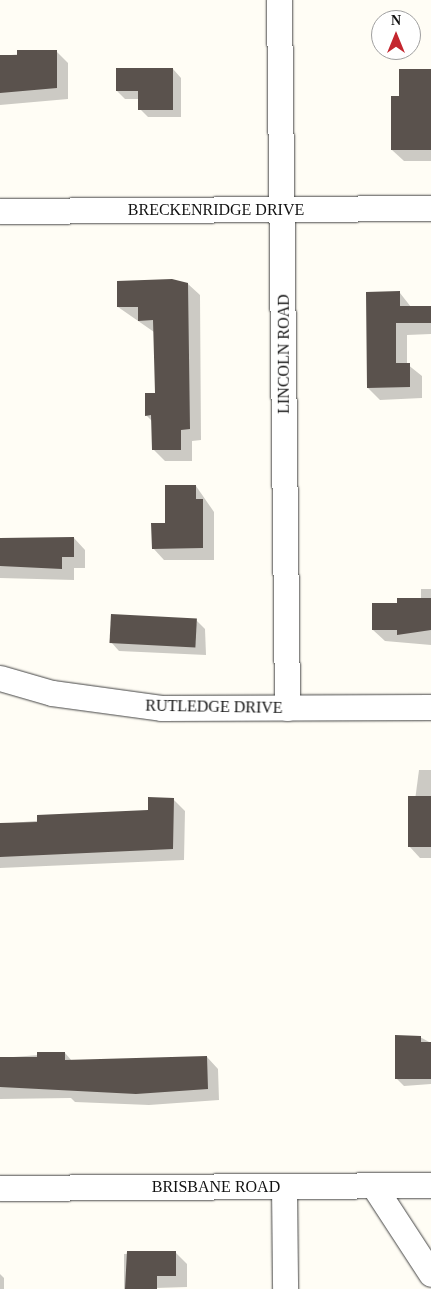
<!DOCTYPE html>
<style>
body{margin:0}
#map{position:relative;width:431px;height:1289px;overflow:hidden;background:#fffdf5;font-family:Georgia,serif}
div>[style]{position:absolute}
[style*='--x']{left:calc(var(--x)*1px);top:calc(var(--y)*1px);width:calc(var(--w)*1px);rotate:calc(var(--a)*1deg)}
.shadow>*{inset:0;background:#0003}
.building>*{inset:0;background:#5a524d;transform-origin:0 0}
.roads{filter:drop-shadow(0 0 1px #444) drop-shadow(0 0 1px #444)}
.street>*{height:25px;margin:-12.5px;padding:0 12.5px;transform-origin:12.5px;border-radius:12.5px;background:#fff}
span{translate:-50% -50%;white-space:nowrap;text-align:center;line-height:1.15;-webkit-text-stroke:5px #fff;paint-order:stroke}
.street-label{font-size:16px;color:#111}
.north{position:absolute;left:371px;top:10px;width:50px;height:50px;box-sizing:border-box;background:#fff;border:1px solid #a0a0a0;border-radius:50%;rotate:0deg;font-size:14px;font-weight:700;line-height:20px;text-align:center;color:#111}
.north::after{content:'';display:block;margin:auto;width:18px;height:22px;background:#c4262e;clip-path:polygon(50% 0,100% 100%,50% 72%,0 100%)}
</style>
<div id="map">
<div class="shadow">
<i style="clip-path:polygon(56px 51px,68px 63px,68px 99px,0 105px,0 56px)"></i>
<i style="clip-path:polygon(173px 69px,181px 78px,181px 117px,148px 117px,140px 109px,140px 99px,125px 99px,117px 91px)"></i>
<i style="clip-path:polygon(431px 70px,431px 161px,404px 161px,392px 150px,400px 97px)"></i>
<i style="clip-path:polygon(188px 284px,200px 295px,201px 440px,192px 441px,192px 461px,165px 461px,153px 449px,152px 421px,146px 415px,156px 394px,154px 332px,118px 307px)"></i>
<i style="clip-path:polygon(400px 293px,411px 307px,431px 307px,431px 334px,407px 335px,407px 364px,422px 376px,422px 398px,380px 400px,368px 388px)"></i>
<i style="clip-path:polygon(196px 486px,214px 512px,214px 560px,164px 560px,153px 548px)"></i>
<i style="clip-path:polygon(74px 538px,85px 550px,85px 568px,74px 568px,74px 580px,0 578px,0 539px)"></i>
<i style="clip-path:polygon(421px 589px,431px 589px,431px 645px,385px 641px,373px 630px,399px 604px,421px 599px)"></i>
<i style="clip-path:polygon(196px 620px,205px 629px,206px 655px,119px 651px,111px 642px)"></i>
<i style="clip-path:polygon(419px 770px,431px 770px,431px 858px,420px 858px,409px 846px)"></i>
<i style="clip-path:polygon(173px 799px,185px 811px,184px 860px,0 868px,0 824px,150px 811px)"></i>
<i style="clip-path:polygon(420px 1037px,431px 1043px,431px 1084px,404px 1086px,396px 1078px)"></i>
<i style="clip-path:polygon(65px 1053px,72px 1061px,207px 1057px,218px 1069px,219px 1100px,149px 1105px,75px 1102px,71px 1098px,0 1099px,0 1058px)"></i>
<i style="clip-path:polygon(175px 1252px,187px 1264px,187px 1287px,124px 1289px,124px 1254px)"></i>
<i style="clip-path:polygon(0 1274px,4px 1278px,4px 1289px,0 1289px)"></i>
</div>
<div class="building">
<i style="clip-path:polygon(17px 50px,57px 50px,57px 88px,0 93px,0 55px,17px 55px)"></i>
<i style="clip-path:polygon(116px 68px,173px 68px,173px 110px,138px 110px,138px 91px,116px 91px)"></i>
<i style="clip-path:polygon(399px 69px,431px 69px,431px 150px,391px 150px,391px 96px,399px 96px)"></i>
<i style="clip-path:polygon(172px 279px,188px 283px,190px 429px,181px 430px,181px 450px,152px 450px,151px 415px,145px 416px,145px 393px,155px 393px,153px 320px,138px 321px,138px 307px,117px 307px,117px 281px)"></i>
<i style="clip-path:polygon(400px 291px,400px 306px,431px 306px,431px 323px,396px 323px,396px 363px,410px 363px,410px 387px,367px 388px,366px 292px)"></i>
<i style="clip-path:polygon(165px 485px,196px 485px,196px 499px,203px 499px,203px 548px,152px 549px,151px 523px,165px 523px)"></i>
<i style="clip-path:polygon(74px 537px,74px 557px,62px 557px,62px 569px,0 566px,0 538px)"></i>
<i style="clip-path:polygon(397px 598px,431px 598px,431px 630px,397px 635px,397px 630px,372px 630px,372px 603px,397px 603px)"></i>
<i style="left:111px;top:614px;width:86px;height:29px;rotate:3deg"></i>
<i style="left:408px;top:796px;width:23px;height:51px"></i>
<i style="clip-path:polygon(148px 797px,174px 798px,173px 849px,0 857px,0 823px,37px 822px,37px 815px,148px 810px)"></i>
<i style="clip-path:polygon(395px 1035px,421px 1036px,421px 1042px,431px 1042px,431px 1079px,395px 1079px)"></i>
<i style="clip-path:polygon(37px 1052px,65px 1052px,65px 1060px,207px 1056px,208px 1089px,136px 1094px,0 1087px,0 1057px,37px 1057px)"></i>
<i style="clip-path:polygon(127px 1251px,176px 1251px,176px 1276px,157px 1276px,157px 1289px,125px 1289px)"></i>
</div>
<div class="roads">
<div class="street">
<i style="--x:279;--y:0;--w:708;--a:89.35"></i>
<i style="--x:0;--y:211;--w:431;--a:-0.4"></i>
<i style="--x:0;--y:678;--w:54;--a:16.1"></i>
<i style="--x:52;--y:693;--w:110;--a:7.8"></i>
<i style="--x:161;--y:708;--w:270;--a:-0.2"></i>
<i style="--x:373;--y:1185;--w:106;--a:56.9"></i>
<i style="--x:284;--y:1186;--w:103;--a:89.4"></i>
<i style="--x:0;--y:1188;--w:431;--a:-0.4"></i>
</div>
</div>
<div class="street-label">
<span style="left:216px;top:210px">BRECKENRIDGE DRIVE</span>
<span style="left:284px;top:354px;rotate:-90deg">LINCOLN ROAD</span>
<span style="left:214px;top:707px;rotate:1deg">RUTLEDGE DRIVE</span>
<span style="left:216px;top:1187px">BRISBANE ROAD</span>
</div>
<div class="north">N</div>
</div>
